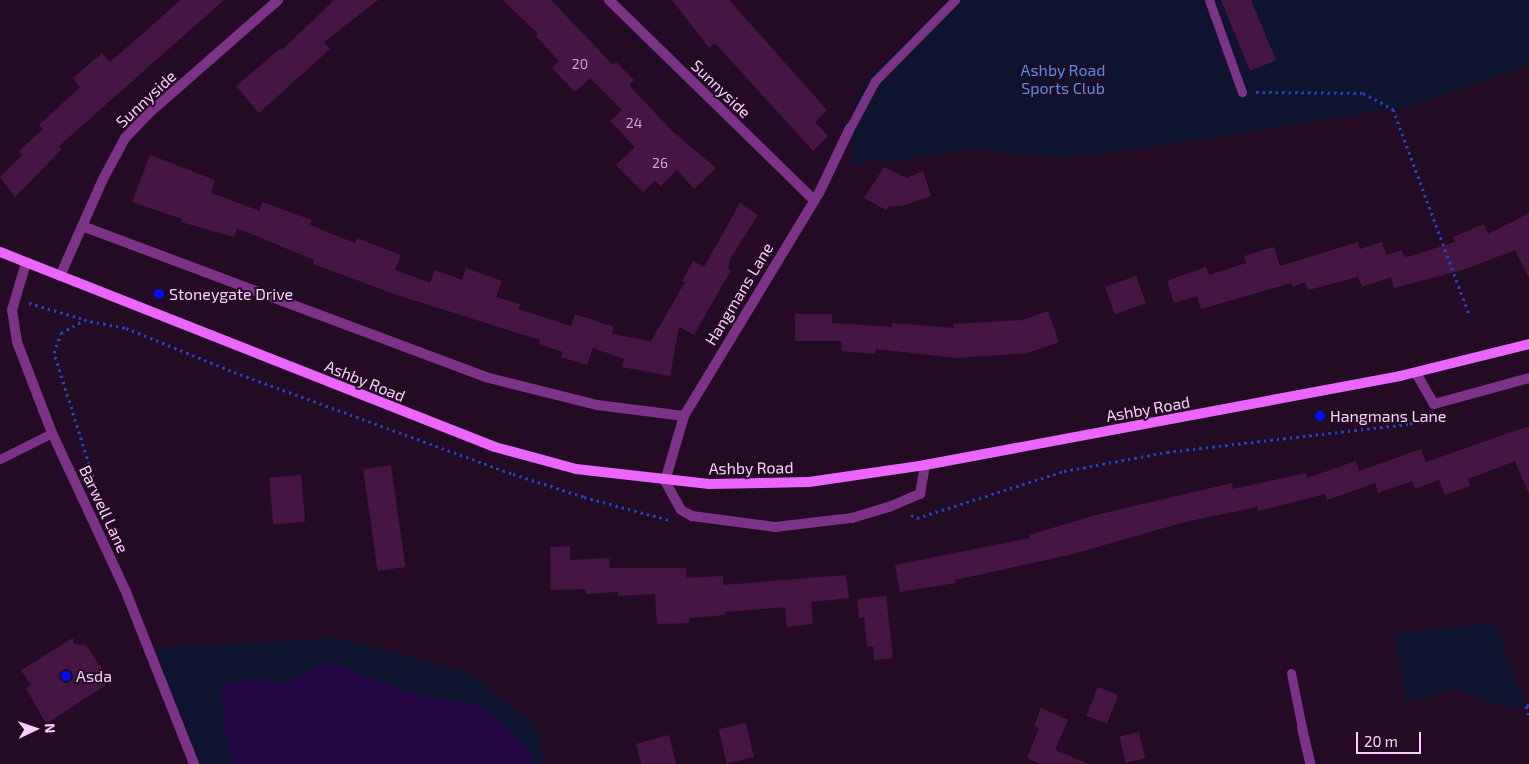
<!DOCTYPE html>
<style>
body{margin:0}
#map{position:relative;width:1529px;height:764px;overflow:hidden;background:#230c23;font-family:"Exo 2",sans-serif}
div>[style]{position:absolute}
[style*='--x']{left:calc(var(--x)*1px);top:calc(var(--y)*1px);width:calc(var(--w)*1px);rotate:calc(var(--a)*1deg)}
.green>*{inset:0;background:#0e142e}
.water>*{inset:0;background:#230543}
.building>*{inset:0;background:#461643;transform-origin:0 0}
.path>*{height:3px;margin-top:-1.5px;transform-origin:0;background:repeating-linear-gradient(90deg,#2345bd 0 2.5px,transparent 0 6.5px)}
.service>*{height:9px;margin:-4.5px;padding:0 4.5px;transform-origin:4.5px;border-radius:4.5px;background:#7c3286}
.minor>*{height:10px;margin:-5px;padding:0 5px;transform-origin:5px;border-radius:5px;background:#7c3286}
.secondary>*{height:10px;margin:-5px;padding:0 5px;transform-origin:5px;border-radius:5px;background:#eb65ff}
.dots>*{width:14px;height:14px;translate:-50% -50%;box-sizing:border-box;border:2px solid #230c23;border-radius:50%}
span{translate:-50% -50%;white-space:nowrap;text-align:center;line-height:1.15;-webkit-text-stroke:4px #230c23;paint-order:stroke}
.number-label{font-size:14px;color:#cfa0d0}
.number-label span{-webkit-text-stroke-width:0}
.park-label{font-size:16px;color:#4f8ee9}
.street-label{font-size:16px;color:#fdceff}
.poi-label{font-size:16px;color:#fdceff}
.left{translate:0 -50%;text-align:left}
.north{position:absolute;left:10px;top:704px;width:50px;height:50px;-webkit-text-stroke:4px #230c23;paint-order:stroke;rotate:87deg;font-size:14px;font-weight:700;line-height:20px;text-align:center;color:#fdceff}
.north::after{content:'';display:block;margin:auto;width:18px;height:22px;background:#fdceff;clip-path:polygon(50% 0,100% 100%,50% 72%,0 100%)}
.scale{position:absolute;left:1356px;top:732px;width:65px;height:22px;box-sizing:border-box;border:2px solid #fdceff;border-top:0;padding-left:6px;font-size:15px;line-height:18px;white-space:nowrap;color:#fdceff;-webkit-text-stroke:4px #230c23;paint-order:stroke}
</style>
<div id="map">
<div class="green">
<i style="clip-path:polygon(949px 0,1529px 0,1529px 65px,1406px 107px,1131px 150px,1063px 158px,968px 149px,888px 162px,882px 158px,854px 165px,850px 128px,855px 100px,870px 76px)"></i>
<i style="clip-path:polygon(1494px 622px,1526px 706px,1505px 707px,1454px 688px,1407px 703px,1394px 634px)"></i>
<i style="clip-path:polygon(339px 638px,469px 673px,536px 726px,545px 764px,193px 764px,148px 648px)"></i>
</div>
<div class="water">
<i style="clip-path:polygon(329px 662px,404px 691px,486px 708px,531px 753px,532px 764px,233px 764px,224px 727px,222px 684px,250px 680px,283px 683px)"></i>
</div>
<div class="building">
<i style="clip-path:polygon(181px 0,224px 0,59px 146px,62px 149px,15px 197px,0 177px,22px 155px,19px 151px,43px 129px,39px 125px,80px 87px,73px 78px,102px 53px,110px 62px)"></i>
<i style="clip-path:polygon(334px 0,378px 0,324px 42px,330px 49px,259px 113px,236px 86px,281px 48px,282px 50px)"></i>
<i style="clip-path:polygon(503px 0,551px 0,613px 65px,616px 62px,634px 80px,629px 85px,671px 130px,716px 168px,694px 189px,677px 170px,661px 186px,655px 181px,643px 192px,616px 165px,635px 147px,610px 121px,622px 110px,590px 78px,575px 92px,552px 68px,559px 61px,536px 36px,538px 34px)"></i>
<i style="clip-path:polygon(672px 0,729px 0,827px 110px,815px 122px,828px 136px,813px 151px,715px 43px,709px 48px)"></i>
<i style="clip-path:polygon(1221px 0,1251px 0,1276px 60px,1250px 71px)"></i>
<i style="clip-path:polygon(150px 155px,215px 180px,211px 193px,260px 211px,262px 202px,312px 220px,310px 225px,355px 243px,357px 238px,401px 255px,395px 270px,430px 283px,435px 270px,462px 280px,466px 268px,502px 281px,496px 297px,520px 304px,518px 309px,571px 326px,575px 314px,614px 327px,612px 334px,651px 341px,685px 282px,682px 281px,693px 261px,704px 267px,740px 203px,758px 215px,730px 259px,728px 268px,731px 270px,694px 335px,679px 327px,670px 376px,622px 367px,624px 359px,593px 348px,587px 365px,561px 357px,563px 352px,539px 344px,540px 340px,400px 296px,313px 264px,314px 260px,237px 228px,234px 237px,181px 222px,182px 219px,132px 202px)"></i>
<i style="clip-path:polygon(884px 167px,907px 178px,923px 171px,931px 196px,902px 206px,889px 206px,886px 210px,864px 198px)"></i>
<i style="clip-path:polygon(1529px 213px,1529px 278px,1515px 250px,1466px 269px,1394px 288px,1391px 277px,1362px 287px,1358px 277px,1308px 290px,1305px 282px,1293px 287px,1291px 283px,1201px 309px,1197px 296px,1174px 303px,1167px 281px,1206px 267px,1209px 275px,1246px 263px,1244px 256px,1274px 247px,1280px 266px,1358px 242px,1360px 249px,1382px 242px,1386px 255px,1402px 250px,1404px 257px,1411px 256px,1455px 242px,1453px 237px,1484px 224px,1488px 234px)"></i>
<i style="left:1136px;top:276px;width:29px;height:33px;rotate:70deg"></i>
<i style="clip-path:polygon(1048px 311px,1059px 342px,1028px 353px,956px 358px,876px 349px,875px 354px,841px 351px,842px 341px,795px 341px,795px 314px,832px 314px,832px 323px,892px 327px,892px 323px,954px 328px,953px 324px,1023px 320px)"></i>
<i style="clip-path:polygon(1529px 426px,1529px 494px,1515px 461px,1468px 479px,1470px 486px,1445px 495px,1439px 480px,1415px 489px,1412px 481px,1378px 493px,1375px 483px,1327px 500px,1325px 494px,1258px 511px,1257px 507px,1185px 522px,1069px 555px,955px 580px,956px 583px,900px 592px,895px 565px,1030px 538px,1029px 535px,1096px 515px,1232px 483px,1233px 489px,1306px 473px,1307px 478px,1356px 461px,1359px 471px,1421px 449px,1426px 462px)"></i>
<i style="left:391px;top:465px;width:103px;height:28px;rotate:82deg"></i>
<i style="left:301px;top:475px;width:47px;height:32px;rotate:85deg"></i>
<i style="clip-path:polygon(570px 546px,570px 560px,609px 558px,610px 568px,686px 568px,687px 578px,723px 576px,723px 585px,846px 575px,849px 598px,811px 602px,813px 624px,787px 627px,785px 607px,725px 612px,726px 615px,689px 618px,689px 623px,657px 624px,655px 594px,618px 596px,618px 592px,586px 594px,586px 589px,551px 590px,550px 547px)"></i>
<i style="clip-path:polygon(886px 596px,893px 658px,874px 660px,873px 646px,867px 647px,864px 617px,859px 618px,857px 599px)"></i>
<i style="clip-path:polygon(73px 638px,74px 644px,86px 645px,110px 682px,46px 724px,26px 688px,31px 685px,21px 670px)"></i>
<i style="left:1098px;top:687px;width:22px;height:31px;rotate:22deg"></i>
<i style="clip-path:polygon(1041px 708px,1068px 720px,1055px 750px,1089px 764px,1041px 764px,1027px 758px,1039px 728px,1034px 726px)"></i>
<i style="left:746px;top:723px;width:35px;height:28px;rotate:77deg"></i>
<i style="left:1139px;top:732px;width:27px;height:20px;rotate:77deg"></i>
<i style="clip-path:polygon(669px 735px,676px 764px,641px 764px,636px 744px)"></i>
</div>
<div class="path">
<i style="--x:1256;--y:92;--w:107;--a:0.5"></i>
<i style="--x:1363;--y:93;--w:34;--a:28"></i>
<i style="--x:1393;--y:109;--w:219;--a:69.7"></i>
<i style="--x:29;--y:303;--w:56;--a:16.5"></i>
<i style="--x:95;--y:483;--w:136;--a:-107.5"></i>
<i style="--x:54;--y:353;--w:21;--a:-71"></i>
<i style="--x:61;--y:333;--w:26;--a:-29"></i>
<i style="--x:84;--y:320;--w:43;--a:10.8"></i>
<i style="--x:126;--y:328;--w:117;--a:22.2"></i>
<i style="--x:234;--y:372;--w:297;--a:20.1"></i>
<i style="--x:513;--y:474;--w:75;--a:17.9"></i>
<i style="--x:584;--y:497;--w:88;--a:15.1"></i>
<i style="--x:911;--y:515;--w:7;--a:27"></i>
<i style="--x:917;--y:518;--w:154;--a:-17.7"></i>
<i style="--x:1064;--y:471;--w:105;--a:-10.5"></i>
<i style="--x:1167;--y:452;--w:245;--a:-6.6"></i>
<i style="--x:1410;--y:424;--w:17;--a:-28"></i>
<i style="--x:1529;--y:705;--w:3;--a:162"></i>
<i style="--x:1526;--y:706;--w:11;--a:75"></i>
</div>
<div class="service">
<i style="--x:1209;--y:0;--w:98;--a:70.3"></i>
<i style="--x:850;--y:128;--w:53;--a:-62"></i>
<i style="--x:875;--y:81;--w:114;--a:-45.4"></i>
<i style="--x:0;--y:459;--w:58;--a:-26.6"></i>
<i style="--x:1291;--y:673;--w:56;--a:78.7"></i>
</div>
<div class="minor">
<i style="--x:609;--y:0;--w:285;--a:44.3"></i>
<i style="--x:850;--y:128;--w:72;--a:115.5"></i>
<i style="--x:819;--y:193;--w:261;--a:121.2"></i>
<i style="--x:684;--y:416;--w:68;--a:106.3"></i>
<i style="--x:665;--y:481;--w:33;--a:61"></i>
<i style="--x:681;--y:510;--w:13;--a:29"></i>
<i style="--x:692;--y:516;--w:84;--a:7.5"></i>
<i style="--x:775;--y:527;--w:78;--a:-6.7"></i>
<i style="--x:852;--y:518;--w:39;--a:-17"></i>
<i style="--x:889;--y:507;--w:34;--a:-23"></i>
<i style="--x:920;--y:494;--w:29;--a:-80"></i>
<i style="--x:82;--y:226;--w:434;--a:20.5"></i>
<i style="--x:489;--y:378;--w:111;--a:14"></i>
<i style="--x:597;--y:405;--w:88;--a:7.2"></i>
<i style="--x:26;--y:263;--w:49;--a:106.6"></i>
<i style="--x:12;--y:310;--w:32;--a:81"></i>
<i style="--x:17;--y:342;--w:97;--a:69"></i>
<i style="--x:52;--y:433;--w:175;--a:65"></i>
<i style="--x:126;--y:592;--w:185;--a:68.4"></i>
<i style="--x:60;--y:276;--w:104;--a:-66.1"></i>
<i style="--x:102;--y:181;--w:49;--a:-61.9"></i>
<i style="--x:125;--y:138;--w:33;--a:-46"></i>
<i style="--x:148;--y:114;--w:173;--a:-41.2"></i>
<i style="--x:1416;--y:373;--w:36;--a:60"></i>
<i style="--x:1434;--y:404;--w:98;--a:-15.3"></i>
<i style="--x:1302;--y:728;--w:37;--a:77"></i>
</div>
<div class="secondary">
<i style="--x:0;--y:252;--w:532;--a:21.5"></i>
<i style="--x:495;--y:447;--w:84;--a:15.2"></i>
<i style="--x:576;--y:469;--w:134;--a:6.4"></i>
<i style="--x:709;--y:484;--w:100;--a:-1.1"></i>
<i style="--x:809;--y:482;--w:117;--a:-8.3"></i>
<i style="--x:925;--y:465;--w:483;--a:-10.6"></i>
<i style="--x:1400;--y:376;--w:133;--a:-13.9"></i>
</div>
<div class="dots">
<i style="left:159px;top:294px;background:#000ef9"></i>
<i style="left:1320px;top:416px;background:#000ef9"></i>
<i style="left:66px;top:676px;background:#000ef9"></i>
</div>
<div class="number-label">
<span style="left:580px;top:64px">20</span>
<span style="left:634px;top:123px">24</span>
<span style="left:660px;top:163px">26</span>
</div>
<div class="park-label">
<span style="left:1063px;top:79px">Ashby Road<br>Sports Club</span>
</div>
<div class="street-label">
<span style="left:721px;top:89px;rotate:44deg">Sunnyside</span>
<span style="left:146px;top:99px;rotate:-43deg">Sunnyside</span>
<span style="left:739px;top:294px;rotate:-59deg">Hangmans Lane</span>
<span style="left:365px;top:381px;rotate:22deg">Ashby Road</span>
<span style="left:1148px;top:409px;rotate:-10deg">Ashby Road</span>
<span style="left:751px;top:468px;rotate:-1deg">Ashby Road</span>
<span style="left:104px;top:509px;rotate:65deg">Barwell Lane</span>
</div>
<div class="poi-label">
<span class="left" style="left:169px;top:294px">Stoneygate Drive</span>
<span class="left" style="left:1330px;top:416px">Hangmans Lane</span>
<span class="left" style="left:76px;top:676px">Asda</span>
</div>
<div class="north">N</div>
<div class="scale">20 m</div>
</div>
